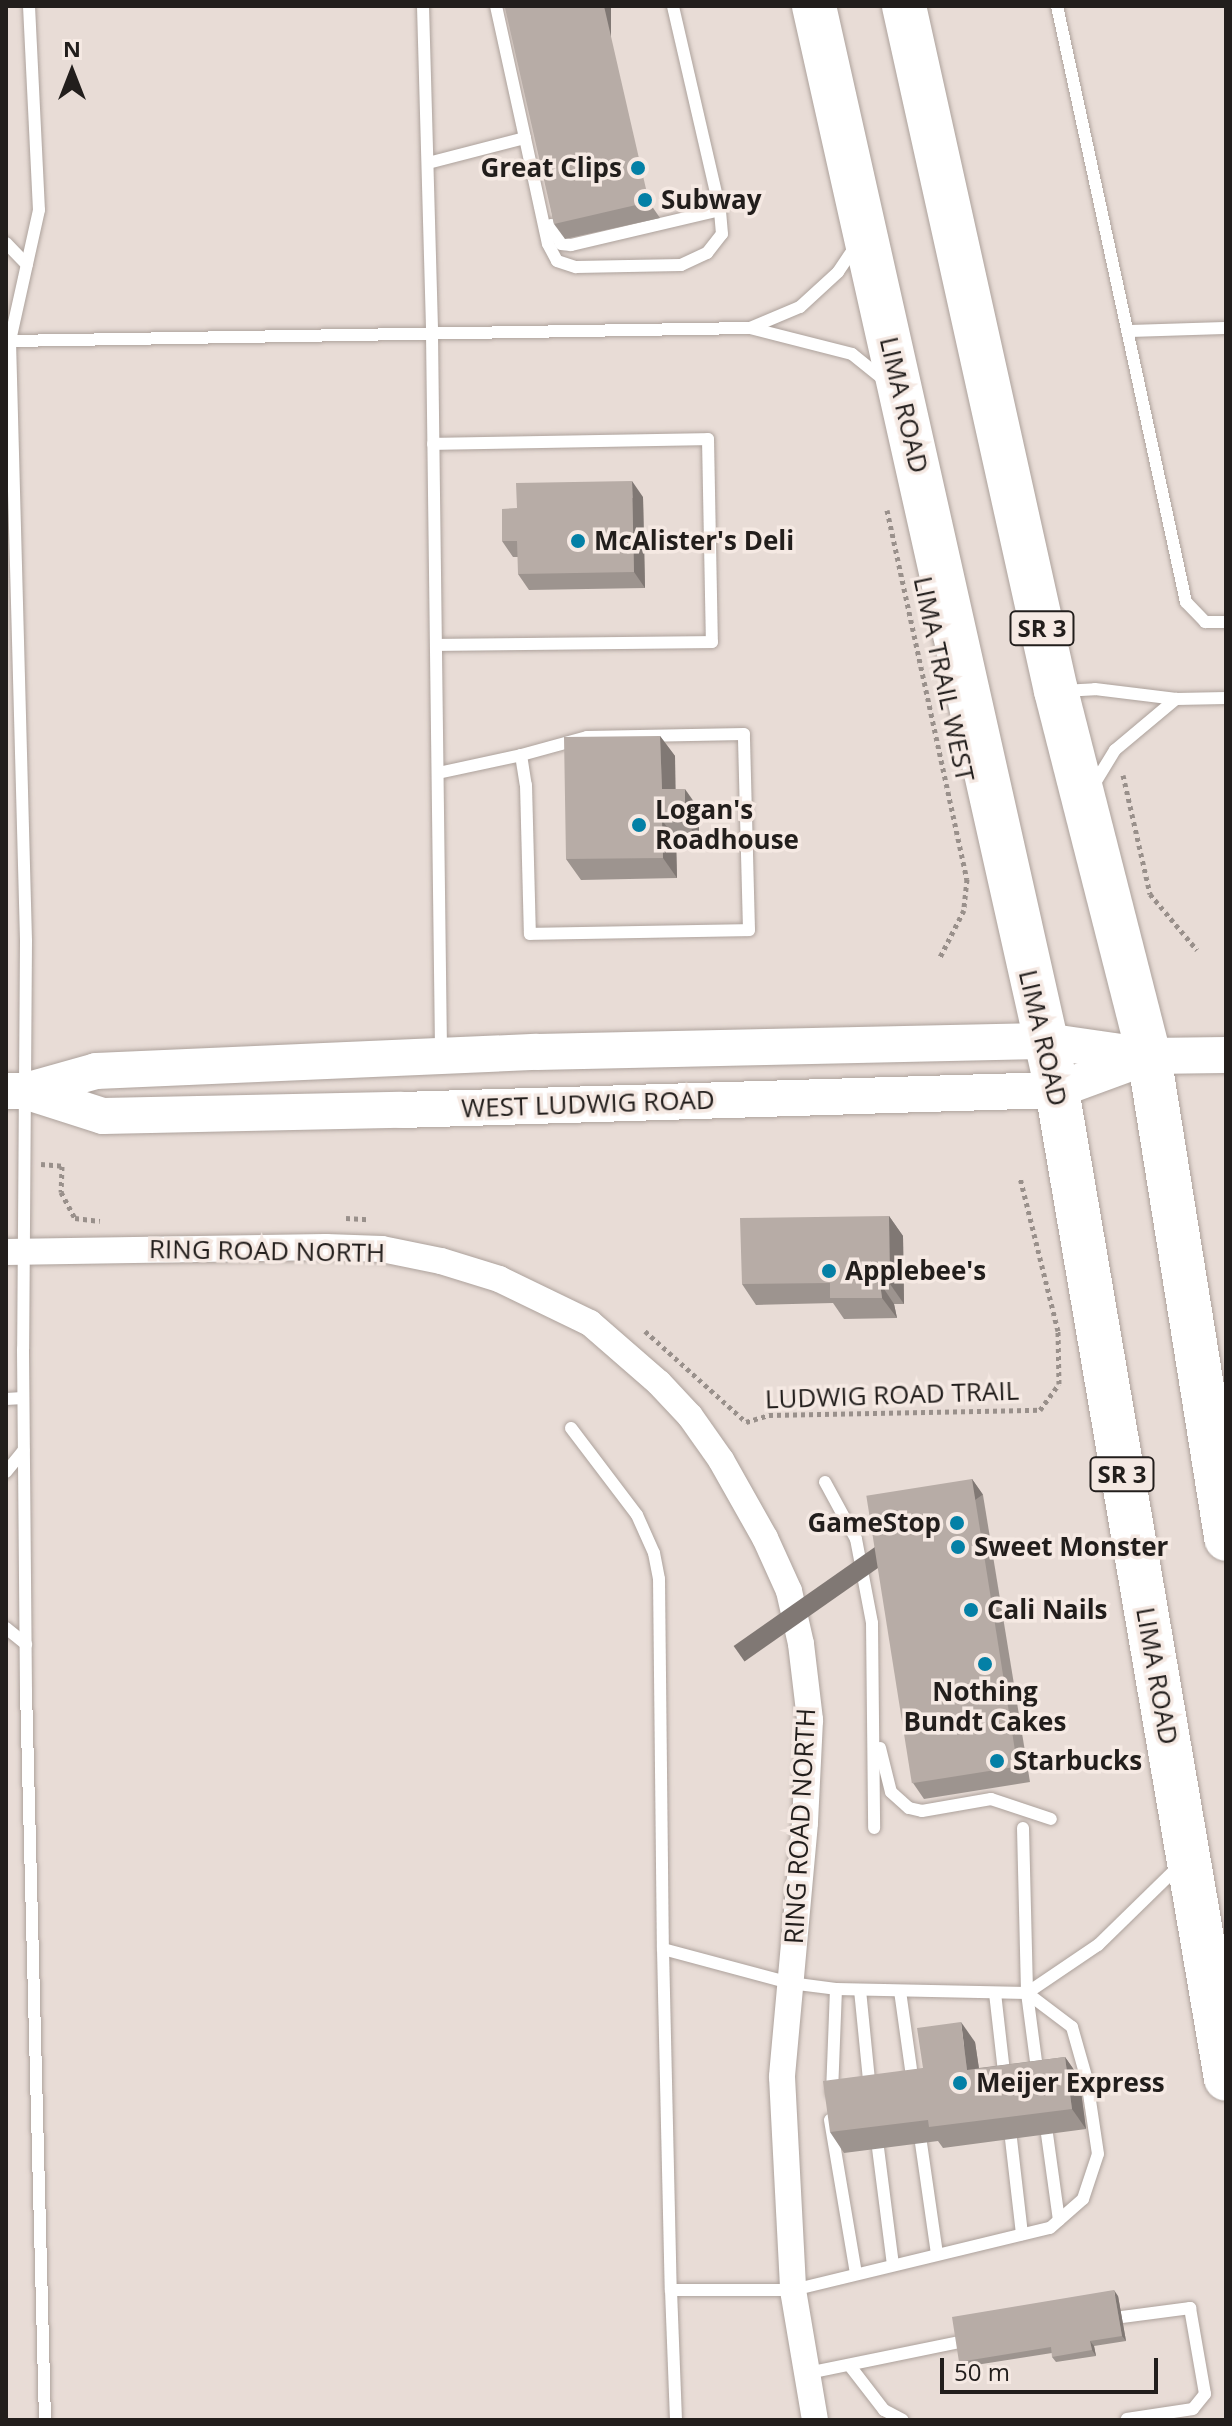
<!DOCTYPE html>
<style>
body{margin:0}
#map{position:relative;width:1232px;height:2426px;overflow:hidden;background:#e8dcd6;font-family:"Open Sans",sans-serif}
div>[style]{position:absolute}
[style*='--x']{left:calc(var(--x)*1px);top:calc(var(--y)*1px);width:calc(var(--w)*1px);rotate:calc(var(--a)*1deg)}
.path>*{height:5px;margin-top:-2.5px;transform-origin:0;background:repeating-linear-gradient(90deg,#99908b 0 4px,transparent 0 8px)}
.roads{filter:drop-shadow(0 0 2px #ada29c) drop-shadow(0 0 2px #ada29c)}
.lane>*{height:12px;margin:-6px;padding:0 6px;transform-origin:6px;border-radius:6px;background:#fff}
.street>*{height:26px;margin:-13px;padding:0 13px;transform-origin:13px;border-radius:13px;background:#fff}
.secondary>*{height:36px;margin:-18px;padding:0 18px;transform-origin:18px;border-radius:18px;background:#fff}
.highway>*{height:44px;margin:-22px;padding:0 22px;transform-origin:22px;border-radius:22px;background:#fff}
.wall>*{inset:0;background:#9d948f}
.shaded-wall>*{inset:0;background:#807874;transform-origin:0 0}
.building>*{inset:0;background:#b7aca6;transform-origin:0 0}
.dots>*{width:22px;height:22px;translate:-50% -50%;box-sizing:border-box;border:4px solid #f5e9e3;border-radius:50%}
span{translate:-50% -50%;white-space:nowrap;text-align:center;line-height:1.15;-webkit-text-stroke:7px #f5e9e3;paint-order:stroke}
.shield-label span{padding:2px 6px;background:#f5e9e3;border:2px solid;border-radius:6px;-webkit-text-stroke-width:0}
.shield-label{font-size:24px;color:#221e1c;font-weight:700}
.poi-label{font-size:26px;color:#221e1c;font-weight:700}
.right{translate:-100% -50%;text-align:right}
.left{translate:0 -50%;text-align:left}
.street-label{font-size:26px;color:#221e1c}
.frame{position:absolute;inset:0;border:8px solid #221e1c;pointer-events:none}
.north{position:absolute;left:32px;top:32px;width:80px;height:80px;-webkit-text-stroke:6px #f5e9e3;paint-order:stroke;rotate:0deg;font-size:22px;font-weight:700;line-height:32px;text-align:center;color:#221e1c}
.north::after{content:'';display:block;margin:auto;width:28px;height:36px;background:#221e1c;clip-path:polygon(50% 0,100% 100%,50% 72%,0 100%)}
.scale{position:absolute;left:940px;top:2358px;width:218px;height:36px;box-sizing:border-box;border:4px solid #221e1c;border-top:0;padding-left:10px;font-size:24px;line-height:28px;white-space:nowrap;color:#221e1c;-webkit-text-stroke:6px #f5e9e3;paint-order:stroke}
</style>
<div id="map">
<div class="path">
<i style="--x:887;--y:510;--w:378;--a:77.8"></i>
<i style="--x:967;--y:879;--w:31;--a:96"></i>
<i style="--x:964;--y:910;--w:55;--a:117"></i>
<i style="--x:1123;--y:775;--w:122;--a:77.2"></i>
<i style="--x:1150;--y:894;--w:73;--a:50"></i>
<i style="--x:41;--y:1164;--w:21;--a:5"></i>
<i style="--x:62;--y:1166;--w:26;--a:92"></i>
<i style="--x:61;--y:1192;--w:30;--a:62"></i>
<i style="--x:75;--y:1218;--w:25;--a:7"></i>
<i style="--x:346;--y:1218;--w:22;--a:3"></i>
<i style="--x:645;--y:1331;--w:136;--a:42"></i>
<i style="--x:746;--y:1422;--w:24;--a:-17"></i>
<i style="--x:769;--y:1415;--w:271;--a:-1.1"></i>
<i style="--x:1040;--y:1410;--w:32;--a:-54"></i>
<i style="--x:1059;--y:1384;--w:53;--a:-91.1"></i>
<i style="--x:1058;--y:1331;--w:159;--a:-103.9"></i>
</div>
<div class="roads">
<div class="lane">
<i style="--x:29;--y:6;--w:204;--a:87.2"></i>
<i style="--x:39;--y:210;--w:134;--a:102.5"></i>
<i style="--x:10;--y:341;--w:600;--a:88.47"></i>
<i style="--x:26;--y:941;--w:408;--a:90.4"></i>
<i style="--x:23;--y:1349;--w:341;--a:89.5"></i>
<i style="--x:26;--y:1690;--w:730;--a:88.51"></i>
<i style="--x:423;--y:6;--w:328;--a:88.4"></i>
<i style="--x:432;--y:334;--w:719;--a:89.28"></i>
<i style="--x:496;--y:6;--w:135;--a:77.6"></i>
<i style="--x:1057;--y:6;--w:610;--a:77.79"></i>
<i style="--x:1186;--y:602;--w:28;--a:46"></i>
<i style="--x:1205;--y:622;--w:21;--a:0"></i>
<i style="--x:428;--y:163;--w:100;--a:-14.5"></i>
<i style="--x:525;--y:138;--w:108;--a:77.8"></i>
<i style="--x:548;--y:244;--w:19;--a:62"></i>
<i style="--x:557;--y:261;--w:20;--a:18"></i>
<i style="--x:576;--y:267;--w:105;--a:-1.1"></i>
<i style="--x:681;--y:265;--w:29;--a:-25"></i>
<i style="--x:707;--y:253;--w:24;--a:-52"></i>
<i style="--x:722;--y:234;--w:24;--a:-95"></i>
<i style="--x:720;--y:210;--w:209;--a:-103"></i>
<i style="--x:551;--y:225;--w:21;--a:62"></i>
<i style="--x:561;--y:244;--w:10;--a:6"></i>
<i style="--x:571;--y:245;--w:153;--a:-13.2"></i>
<i style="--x:6;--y:243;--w:30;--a:46"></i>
<i style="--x:750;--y:328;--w:54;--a:-22.8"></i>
<i style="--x:800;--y:307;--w:52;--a:-42.6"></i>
<i style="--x:838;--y:272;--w:30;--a:-56"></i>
<i style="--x:1128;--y:331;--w:98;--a:-1.8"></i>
<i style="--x:10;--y:341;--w:740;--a:-1.01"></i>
<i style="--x:750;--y:328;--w:105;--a:14.3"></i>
<i style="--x:852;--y:354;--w:40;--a:39"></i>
<i style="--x:433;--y:444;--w:275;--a:-1"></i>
<i style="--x:708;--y:439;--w:203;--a:88.9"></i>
<i style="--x:712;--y:642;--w:276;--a:179.4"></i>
<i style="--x:1062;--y:691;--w:33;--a:-3"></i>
<i style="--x:1095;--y:689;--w:82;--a:7"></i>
<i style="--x:1176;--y:699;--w:50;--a:-1.1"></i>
<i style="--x:438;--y:773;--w:85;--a:-12.2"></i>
<i style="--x:521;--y:755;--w:30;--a:81"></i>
<i style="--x:526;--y:785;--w:149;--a:88.5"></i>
<i style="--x:530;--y:934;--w:219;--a:-1"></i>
<i style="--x:749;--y:930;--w:196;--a:-91.5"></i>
<i style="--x:744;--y:734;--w:157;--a:178.9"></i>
<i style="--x:587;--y:737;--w:68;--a:164.7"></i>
<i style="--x:1093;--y:786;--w:42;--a:-58.6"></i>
<i style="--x:1115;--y:750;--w:80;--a:-39.9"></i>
<i style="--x:6;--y:1399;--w:17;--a:-3"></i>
<i style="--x:571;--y:1428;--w:109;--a:52.8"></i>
<i style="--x:637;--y:1515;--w:42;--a:65.9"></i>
<i style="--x:654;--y:1553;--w:26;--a:79"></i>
<i style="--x:659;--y:1579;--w:370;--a:89.4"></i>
<i style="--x:663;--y:1949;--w:131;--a:15"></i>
<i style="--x:790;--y:1983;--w:46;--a:7.4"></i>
<i style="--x:836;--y:1989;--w:191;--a:1.2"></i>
<i style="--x:1027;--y:1993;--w:86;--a:-34.1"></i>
<i style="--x:1098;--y:1945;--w:115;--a:-44.3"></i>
<i style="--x:6;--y:1472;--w:28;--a:-51"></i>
<i style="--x:825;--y:1482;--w:65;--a:61.5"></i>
<i style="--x:856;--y:1539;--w:86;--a:79.2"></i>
<i style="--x:872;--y:1623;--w:205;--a:89.4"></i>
<i style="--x:6;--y:1628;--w:26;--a:39"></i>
<i style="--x:880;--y:1748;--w:45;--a:76"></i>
<i style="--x:891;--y:1792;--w:24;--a:42"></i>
<i style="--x:909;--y:1808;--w:13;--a:13"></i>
<i style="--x:922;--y:1811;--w:70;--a:-9.9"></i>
<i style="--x:991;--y:1799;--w:63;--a:18.4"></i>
<i style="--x:1023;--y:1828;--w:165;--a:88.6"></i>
<i style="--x:1027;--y:1993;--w:84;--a:82.5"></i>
<i style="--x:663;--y:1949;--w:341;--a:88.7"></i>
<i style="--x:671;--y:2290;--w:122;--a:0"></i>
<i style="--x:793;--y:2290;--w:264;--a:-13.6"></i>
<i style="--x:1050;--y:2228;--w:44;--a:-41.3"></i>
<i style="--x:1083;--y:2199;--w:47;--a:-71.6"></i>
<i style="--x:1098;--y:2154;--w:75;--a:-98.5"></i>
<i style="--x:1087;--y:2080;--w:55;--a:-105.8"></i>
<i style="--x:1072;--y:2027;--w:56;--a:-142.9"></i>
<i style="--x:860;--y:1990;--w:100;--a:84.3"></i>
<i style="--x:900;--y:1991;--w:93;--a:82"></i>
<i style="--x:995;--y:1993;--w:89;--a:83.5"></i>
<i style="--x:832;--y:2093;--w:104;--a:-87.8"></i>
<i style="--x:830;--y:2120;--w:155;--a:80.4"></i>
<i style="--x:1047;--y:2134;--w:87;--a:82.1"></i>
<i style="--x:1011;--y:2139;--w:96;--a:83.4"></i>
<i style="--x:921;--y:2143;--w:112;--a:81.8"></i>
<i style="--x:878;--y:2148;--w:118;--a:82.7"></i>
<i style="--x:671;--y:2290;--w:130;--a:87.8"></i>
<i style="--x:1122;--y:2317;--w:69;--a:-7.5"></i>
<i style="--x:1190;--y:2308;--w:87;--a:80.1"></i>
<i style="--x:1205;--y:2394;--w:19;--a:129"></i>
<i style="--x:1193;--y:2409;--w:67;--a:171.4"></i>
<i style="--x:850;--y:2366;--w:56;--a:52.3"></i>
<i style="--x:884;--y:2410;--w:21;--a:28"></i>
<i style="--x:808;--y:2373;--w:154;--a:-11.6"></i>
</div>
<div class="street">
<i style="--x:6;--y:1252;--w:320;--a:-0.9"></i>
<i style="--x:326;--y:1247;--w:56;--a:2"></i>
<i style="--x:382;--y:1249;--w:60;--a:11.5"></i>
<i style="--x:441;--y:1261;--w:61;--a:17.2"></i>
<i style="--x:499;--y:1279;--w:101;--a:25.8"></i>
<i style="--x:590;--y:1323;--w:91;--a:41"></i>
<i style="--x:659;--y:1383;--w:45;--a:46.8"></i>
<i style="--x:690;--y:1416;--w:54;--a:54.8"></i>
<i style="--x:721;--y:1460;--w:90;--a:60.6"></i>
<i style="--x:765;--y:1538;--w:58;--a:65.6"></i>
<i style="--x:789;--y:1591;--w:54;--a:77.2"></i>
<i style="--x:801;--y:1644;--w:77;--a:83.2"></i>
<i style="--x:810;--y:1720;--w:103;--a:92.8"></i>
<i style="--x:805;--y:1823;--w:255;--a:95.2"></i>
<i style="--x:782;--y:2077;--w:213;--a:87"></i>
<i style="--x:793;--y:2290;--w:132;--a:80.4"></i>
</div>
<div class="secondary">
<i style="--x:6;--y:1091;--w:19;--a:0"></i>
<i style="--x:25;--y:1091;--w:74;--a:-15.7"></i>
<i style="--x:96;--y:1071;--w:441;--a:-2.5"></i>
<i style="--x:537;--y:1052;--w:508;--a:-1.24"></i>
<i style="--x:1045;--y:1041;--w:105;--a:8.2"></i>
<i style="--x:1149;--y:1056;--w:77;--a:-0.7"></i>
<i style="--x:25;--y:1091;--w:82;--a:17.8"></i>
<i style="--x:103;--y:1116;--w:298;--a:-1.2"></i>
<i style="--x:401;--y:1110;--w:656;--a:-1.75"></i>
<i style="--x:1057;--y:1090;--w:93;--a:-20.2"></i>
</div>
<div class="highway">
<i style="--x:814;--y:6;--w:1111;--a:77.36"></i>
<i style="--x:1057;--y:1090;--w:1003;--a:80.3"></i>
<i style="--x:904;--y:6;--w:702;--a:77.49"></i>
<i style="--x:1056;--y:691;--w:377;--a:75.7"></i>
<i style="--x:1149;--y:1056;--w:489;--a:80.9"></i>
</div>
</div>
<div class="wall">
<i style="clip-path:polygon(514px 6px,660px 218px,565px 239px,554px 224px)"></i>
<i style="clip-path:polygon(643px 497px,645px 588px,529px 590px,518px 574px,518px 557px,513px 557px,502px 541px,517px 508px)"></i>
<i style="clip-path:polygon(660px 736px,675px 756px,675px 789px,699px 809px,699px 840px,676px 840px,677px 878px,581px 880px,566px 859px)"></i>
<i style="clip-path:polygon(889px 1216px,903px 1236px,904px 1304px,894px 1304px,897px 1318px,844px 1319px,833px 1303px,756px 1305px,742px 1284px)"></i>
<i style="clip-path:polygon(972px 1479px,983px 1495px,1030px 1782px,924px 1799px,913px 1783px)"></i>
<i style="clip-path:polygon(975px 2042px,979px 2068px,1065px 2057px,1079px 2077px,1086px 2129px,943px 2148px,938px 2141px,844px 2153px,830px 2132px,923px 2068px)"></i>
<i style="clip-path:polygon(1118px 2296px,1126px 2341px,1094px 2346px,1096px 2356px,1056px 2362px,1052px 2357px,1052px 2353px,963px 2367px,959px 2362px)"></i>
</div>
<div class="shaded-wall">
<i style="left:604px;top:6px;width:7px;height:201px"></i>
<i style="clip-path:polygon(632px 481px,643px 497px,645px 588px,634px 572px)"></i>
<i style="clip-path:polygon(660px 736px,675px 756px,676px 809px,662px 789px)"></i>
<i style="clip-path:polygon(685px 789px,699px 809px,699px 840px,685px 820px)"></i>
<i style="clip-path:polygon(662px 820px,676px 840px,677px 878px,663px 858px)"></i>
<i style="clip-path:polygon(889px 1216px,903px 1236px,904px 1304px,890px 1284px)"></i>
<i style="clip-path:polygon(880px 1283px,894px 1304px,897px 1318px,882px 1298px)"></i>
<i style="left:972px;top:1479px;width:19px;height:291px;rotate:55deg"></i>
<i style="clip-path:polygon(961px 2022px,975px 2042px,982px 2090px,967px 2070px)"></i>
<i style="clip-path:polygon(1065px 2057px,1079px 2077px,1086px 2129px,1072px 2109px)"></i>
<i style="clip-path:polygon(1114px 2290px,1118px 2296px,1126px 2341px,1122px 2336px)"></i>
<i style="clip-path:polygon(1090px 2341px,1094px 2346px,1096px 2356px,1092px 2350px)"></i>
</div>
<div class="building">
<i style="clip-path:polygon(514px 6px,604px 6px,649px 202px,554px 224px,505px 8px)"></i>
<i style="clip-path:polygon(632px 481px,634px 572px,518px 574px,517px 541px,502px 541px,502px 509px,517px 508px,516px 483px)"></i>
<i style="clip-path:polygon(660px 736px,662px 789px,685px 789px,685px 820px,662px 820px,663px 858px,566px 859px,564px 737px)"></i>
<i style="clip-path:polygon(889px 1216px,890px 1284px,880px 1283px,882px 1298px,830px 1298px,830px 1283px,742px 1284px,740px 1218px)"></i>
<i style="left:972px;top:1479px;width:291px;height:107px;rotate:81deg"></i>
<i style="clip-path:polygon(961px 2022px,967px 2070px,1065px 2057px,1072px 2109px,929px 2127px,928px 2120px,830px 2132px,823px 2081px,923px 2068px,917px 2028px)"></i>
<i style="clip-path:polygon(1114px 2290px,1122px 2336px,1090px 2341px,1092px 2350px,1052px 2357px,1051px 2347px,959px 2362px,952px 2317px)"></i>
</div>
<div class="dots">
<i style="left:638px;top:168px;background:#0480a6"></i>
<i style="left:645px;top:200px;background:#0480a6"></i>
<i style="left:578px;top:541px;background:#0480a6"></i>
<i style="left:639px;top:825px;background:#0480a6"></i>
<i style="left:829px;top:1271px;background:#0480a6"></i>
<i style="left:957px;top:1523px;background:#0480a6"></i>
<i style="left:958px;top:1547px;background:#0480a6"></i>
<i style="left:971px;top:1610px;background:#0480a6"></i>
<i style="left:985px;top:1664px;background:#0480a6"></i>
<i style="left:997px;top:1761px;background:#0480a6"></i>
<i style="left:960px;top:2083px;background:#0480a6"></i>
</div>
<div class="shield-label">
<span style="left:1042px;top:628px">SR 3</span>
<span style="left:1122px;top:1474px">SR 3</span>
</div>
<div class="poi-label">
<span class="right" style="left:622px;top:168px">Great Clips</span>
<span class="left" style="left:661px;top:200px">Subway</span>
<span class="left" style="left:594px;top:541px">McAlister's Deli</span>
<span class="left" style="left:655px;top:825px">Logan's<br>Roadhouse</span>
<span class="left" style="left:845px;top:1271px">Applebee's</span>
<span class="right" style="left:941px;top:1523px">GameStop</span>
<span class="left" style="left:974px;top:1547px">Sweet Monster</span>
<span class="left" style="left:987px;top:1610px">Cali Nails</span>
<span style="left:985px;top:1707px">Nothing<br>Bundt Cakes</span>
<span class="left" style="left:1013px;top:1761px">Starbucks</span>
<span class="left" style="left:976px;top:2083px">Meijer Express</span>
</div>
<div class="street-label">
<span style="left:904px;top:405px;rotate:77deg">LIMA ROAD</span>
<span style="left:944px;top:679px;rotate:78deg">LIMA TRAIL WEST</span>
<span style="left:1043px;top:1038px;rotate:77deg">LIMA ROAD</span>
<span style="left:588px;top:1104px;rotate:-2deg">WEST LUDWIG ROAD</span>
<span style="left:267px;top:1251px;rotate:1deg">RING ROAD NORTH</span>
<span style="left:892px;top:1395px;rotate:-2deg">LUDWIG ROAD TRAIL</span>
<span style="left:1157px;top:1676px;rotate:80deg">LIMA ROAD</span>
<span style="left:800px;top:1826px;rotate:-87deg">RING ROAD NORTH</span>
</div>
<div class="frame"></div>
<div class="north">N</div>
<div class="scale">50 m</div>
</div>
